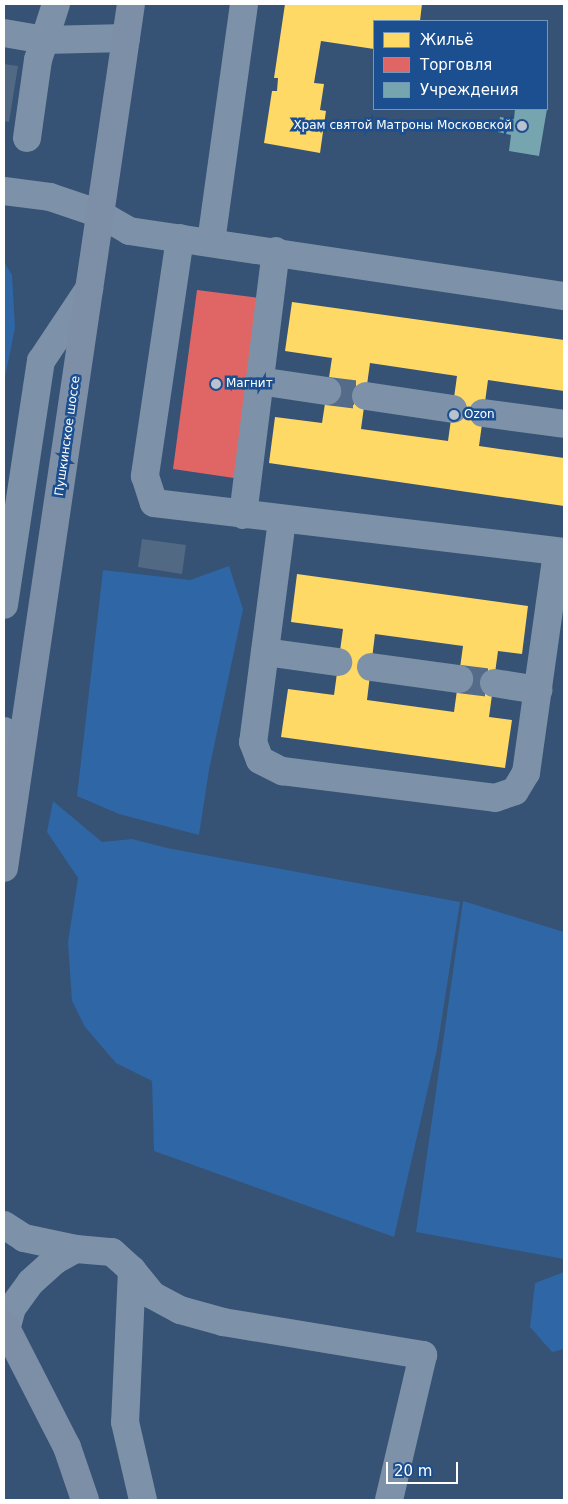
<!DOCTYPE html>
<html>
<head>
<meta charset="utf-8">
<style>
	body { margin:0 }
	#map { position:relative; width:568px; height:1504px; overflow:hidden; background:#365274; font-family:"DejaVu Sans",sans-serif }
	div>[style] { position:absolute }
	.green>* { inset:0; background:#2f66a5 }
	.homes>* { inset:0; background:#ffd966 }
	.shops>* { inset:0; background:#e06666 }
	.public>* { inset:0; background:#76a5af }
	.building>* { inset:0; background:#526984 }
	.minor-tunnel>* { height:28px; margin-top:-14px; transform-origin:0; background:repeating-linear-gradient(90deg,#546c89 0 28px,transparent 0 42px) }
	.minor>* { height:28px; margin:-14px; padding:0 14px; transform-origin:14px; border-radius:14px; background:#7d92a8 }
	.major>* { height:28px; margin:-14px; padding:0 14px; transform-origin:14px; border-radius:14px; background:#7d8ea7 }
	.dots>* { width:14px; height:14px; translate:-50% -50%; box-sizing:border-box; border:2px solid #1b4f8f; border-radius:50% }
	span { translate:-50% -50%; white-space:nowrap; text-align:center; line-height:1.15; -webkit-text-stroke:5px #1b4f8f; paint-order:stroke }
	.poi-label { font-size:12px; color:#fff }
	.right { translate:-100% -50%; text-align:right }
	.left { translate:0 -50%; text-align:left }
	.street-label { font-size:12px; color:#fff }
	.frame { position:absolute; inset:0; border:5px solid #fff; pointer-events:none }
	.legend { position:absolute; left:373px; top:20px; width:175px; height:90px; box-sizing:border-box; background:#1b4f8f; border:1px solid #7695bc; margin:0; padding:6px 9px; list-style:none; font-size:15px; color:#fff }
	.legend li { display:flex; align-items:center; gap:10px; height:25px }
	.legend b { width:25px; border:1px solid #7695bc }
	.scale { position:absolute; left:386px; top:1462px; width:72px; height:22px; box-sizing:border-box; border:2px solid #fff; border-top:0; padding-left:6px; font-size:15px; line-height:18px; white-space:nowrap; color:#fff; -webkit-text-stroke:4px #1b4f8f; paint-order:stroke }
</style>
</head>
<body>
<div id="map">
	<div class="green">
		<i style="clip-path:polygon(4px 262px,12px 275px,15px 328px,4px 382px)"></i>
		<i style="clip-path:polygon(229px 566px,243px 609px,209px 770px,199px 835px,119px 814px,77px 796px,103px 570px,190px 580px)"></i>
		<i style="clip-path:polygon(53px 801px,102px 842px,132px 839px,167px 848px,460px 902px,437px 1049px,394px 1237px,154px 1151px,152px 1081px,116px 1063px,85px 1027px,72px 1001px,68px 942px,78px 878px,47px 832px)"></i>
		<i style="clip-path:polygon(463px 901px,564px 932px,564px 1259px,416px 1232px)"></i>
		<i style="clip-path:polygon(564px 1272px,564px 1349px,552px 1352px,530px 1327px,535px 1283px)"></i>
	</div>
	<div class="homes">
		<i style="clip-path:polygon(285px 4px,422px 4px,420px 21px,374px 21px,374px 49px,321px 41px,314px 83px,324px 84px,320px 110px,326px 111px,320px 153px,264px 143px,272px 91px,277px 91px,278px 78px,274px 78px)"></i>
		<i style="clip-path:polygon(evenodd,292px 302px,564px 340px,564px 391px,488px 380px,479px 446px,564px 458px,564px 506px,269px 463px,275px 417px,322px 423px,332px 358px,285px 351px,292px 302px,370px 363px,457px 376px,448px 441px,361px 429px,370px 363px)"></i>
		<i style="clip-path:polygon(evenodd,297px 574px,528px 606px,522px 654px,498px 651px,489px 717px,512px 720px,505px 768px,281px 737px,288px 689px,334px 695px,343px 629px,291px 622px,297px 574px,375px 634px,463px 646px,454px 712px,367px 700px,375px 634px)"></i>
	</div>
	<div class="shops">
		<i style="clip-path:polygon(197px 290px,259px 298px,234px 478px,173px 469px)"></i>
	</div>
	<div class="public">
		<i style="clip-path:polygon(515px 109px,547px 109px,539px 156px,509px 151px,511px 135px,498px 132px,500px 117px,514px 119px)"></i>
	</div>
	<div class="building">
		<i style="clip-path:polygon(4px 64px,18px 66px,9px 122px,4px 121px)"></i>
		<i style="clip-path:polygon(142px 539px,186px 545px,182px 574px,138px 567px)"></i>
	</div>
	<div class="minor-tunnel">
		<i style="left:327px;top:391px;width:39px;rotate:7deg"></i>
		<i style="left:459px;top:679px;width:35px;rotate:7deg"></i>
	</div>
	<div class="minor">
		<i style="left:4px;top:33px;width:41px;rotate:9.9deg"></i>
		<i style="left:44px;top:40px;width:82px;rotate:-1.4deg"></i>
		<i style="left:27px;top:138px;width:79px;rotate:-82deg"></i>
		<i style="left:38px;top:60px;width:59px;rotate:-72.2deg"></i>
		<i style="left:4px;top:191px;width:46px;rotate:7.4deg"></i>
		<i style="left:50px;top:197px;width:53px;rotate:18.8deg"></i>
		<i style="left:100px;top:214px;width:34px;rotate:30deg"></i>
		<i style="left:129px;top:231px;width:440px;rotate:8.5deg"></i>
		<i style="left:180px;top:238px;width:241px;rotate:98.4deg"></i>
		<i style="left:145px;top:476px;width:28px;rotate:72deg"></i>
		<i style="left:154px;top:503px;width:413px;rotate:6.8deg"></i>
		<i style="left:211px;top:242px;width:240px;rotate:-82.1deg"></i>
		<i style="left:259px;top:381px;width:69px;rotate:8.4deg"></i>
		<i style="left:366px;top:396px;width:88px;rotate:8.5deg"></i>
		<i style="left:483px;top:413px;width:82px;rotate:7.7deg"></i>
		<i style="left:243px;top:515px;width:266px;rotate:-82.9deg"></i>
		<i style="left:282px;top:520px;width:224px;rotate:97.4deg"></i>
		<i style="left:253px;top:742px;width:19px;rotate:69deg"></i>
		<i style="left:260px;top:760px;width:25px;rotate:27deg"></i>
		<i style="left:282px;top:771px;width:215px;rotate:7.2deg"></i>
		<i style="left:495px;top:798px;width:21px;rotate:-19deg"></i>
		<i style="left:515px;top:791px;width:21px;rotate:-59deg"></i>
		<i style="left:526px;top:773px;width:223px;rotate:-82deg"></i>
		<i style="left:4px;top:605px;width:247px;rotate:-81.4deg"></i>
		<i style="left:41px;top:361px;width:87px;rotate:-56.3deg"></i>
		<i style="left:265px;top:652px;width:74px;rotate:7.8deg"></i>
		<i style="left:371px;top:667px;width:89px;rotate:7.8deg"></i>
		<i style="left:494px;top:683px;width:45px;rotate:9deg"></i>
		<i style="left:4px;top:731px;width:56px;rotate:78.7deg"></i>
		<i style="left:4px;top:1225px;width:24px;rotate:33deg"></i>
		<i style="left:24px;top:1238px;width:53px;rotate:11.9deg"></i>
		<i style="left:76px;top:1249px;width:36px;rotate:5deg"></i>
		<i style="left:112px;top:1252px;width:27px;rotate:42deg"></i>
		<i style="left:132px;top:1270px;width:152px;rotate:92.6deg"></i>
		<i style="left:125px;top:1422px;width:80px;rotate:77deg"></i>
		<i style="left:132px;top:1270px;width:32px;rotate:51deg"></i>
		<i style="left:152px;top:1295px;width:32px;rotate:28deg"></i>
		<i style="left:180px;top:1310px;width:45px;rotate:15.6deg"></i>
		<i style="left:223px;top:1322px;width:203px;rotate:9.4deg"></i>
		<i style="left:423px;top:1355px;width:149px;rotate:103.2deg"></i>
		<i style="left:6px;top:1330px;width:23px;rotate:-75deg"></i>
		<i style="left:12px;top:1308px;width:32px;rotate:-54deg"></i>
		<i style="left:31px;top:1282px;width:31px;rotate:-42deg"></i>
		<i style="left:54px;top:1261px;width:25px;rotate:-29deg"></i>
	</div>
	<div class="major">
		<i style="left:4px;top:868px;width:873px;rotate:-81.64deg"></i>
		<i style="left:4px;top:1324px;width:138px;rotate:62.9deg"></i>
		<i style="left:67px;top:1447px;width:56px;rotate:71.2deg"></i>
	</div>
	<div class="dots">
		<i style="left:522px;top:126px;background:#b9c2ce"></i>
		<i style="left:216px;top:384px;background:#b9c2ce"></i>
		<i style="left:454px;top:415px;background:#b9c2ce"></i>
	</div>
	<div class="poi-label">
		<span class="right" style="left:512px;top:126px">Храм святой Матроны Моcковской</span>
		<span class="left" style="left:226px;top:384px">Магнит</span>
		<span class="left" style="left:464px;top:415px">Ozon</span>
	</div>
	<div class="street-label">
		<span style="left:68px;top:436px;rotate:-82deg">Пушкинское шоссе</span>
	</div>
	<div class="frame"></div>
	<ul class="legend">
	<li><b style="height:14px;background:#ffd966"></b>Жильё</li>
	<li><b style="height:14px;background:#e06666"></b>Торговля</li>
	<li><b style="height:14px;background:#76a5af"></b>Учреждения</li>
	</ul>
	<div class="scale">20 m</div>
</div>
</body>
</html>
